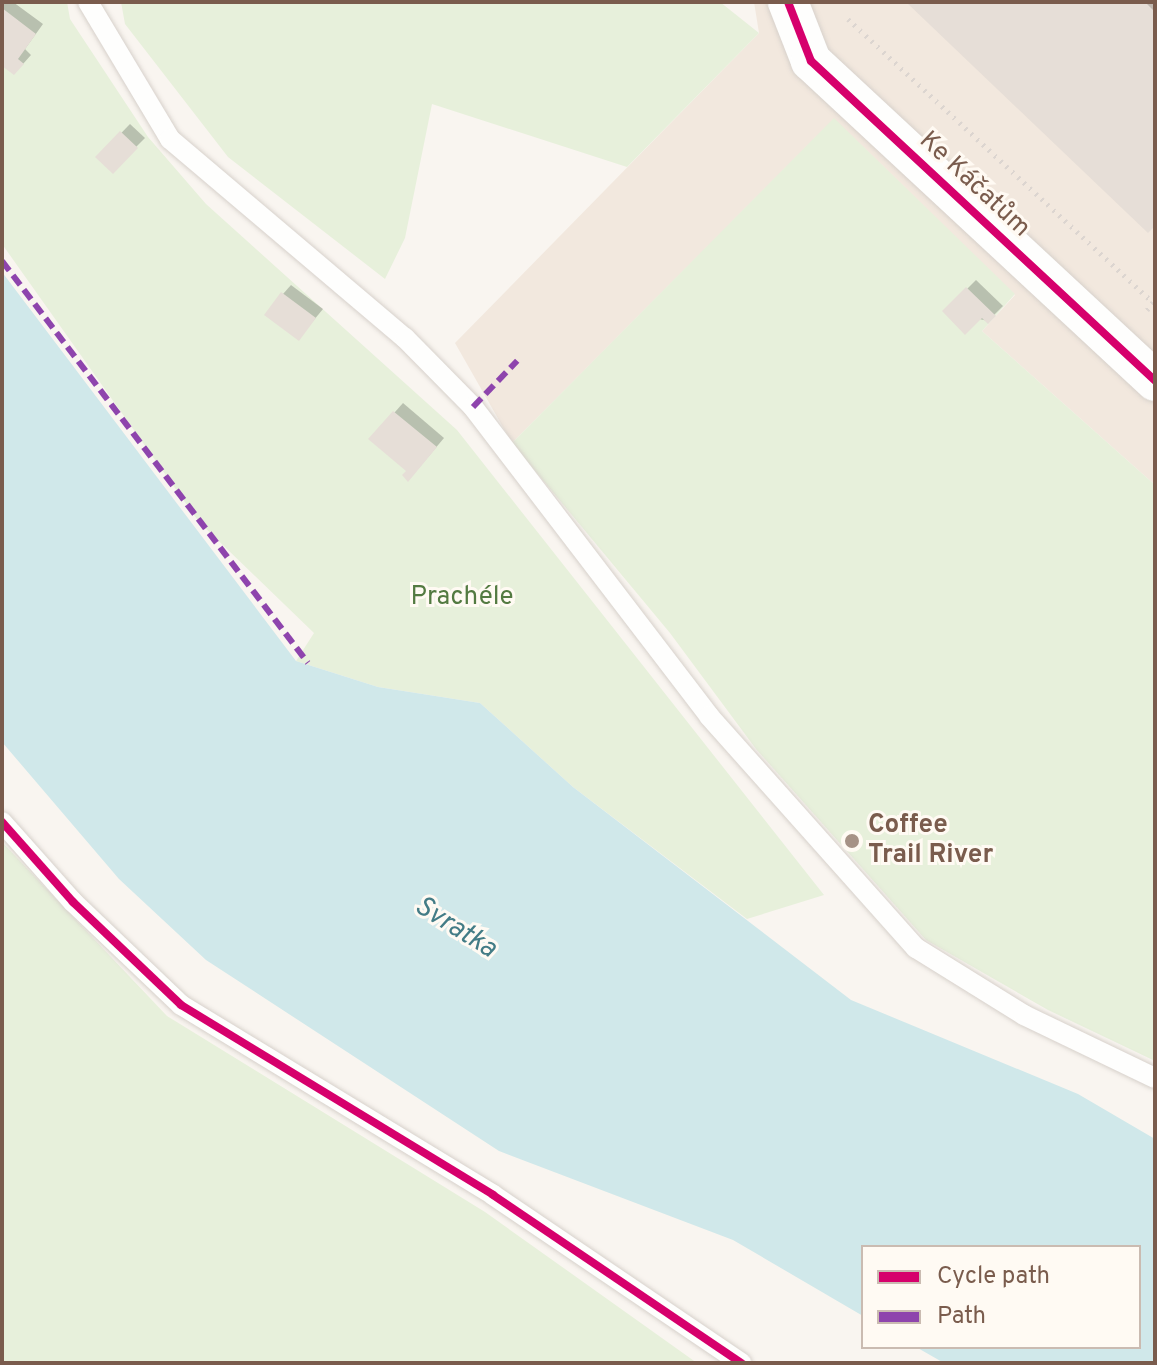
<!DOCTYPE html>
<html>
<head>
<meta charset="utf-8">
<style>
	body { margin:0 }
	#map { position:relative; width:1157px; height:1365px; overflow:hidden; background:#f9f5f0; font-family:Overpass,sans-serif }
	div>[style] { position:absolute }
	.residential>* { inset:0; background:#f2e8de }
	.green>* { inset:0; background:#e7f0db }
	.water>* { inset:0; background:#d0e8ea }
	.shadow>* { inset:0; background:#0003 }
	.building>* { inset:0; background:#e6ded7 }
	.path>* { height:5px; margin-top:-2.5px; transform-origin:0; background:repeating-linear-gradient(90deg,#dcd5d0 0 2px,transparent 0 8px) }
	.roads { filter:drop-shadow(0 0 2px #d7d1cb) drop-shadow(0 0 2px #d7d1cb) }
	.lane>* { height:20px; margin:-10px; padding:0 10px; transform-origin:10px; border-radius:10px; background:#fefefd }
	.street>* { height:40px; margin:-20px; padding:0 20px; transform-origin:20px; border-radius:20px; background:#fefefd }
	.quiet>* { height:6px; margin-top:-3px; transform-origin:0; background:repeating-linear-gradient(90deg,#8e44ad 0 12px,transparent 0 18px) }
	.cycleway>* { height:8px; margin:-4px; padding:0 4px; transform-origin:4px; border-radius:4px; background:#d6006c }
	.dots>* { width:22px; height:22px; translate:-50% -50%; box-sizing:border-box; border:4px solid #fffaf3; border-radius:50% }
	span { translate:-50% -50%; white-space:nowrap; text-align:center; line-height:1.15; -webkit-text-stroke:6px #fffaf3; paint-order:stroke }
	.street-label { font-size:26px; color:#7a5c4d }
	.park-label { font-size:26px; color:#537a41 }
	.poi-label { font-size:26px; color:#7a5c4d; font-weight:700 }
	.left { translate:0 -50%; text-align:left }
	.water-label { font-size:28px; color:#437c86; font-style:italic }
	.frame { position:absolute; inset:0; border:4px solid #7a5c4d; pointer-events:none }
	.legend { position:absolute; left:861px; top:1245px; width:280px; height:104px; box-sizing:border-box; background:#fffaf3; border:2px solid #cabbb1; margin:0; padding:10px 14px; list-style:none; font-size:24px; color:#7a5c4d }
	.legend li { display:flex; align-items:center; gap:16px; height:40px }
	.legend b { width:40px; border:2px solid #cabbb1 }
</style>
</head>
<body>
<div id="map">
	<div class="residential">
		<i style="clip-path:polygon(754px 2px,1155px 2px,1155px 485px,982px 331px,1015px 295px,834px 119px,512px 443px,455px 343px,759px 33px)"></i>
	</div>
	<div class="green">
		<i style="clip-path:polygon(2px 2px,67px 2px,70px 19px,148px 137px,206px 204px,457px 430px,824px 895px,747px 919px,573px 787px,480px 703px,378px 687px,296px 661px,314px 633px,199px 522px,2px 244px)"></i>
		<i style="clip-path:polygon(121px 2px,720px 2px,759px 33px,627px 167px,432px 104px,405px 238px,385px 279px,228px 157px,125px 24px)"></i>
		<i style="clip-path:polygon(834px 118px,1015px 294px,982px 331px,1155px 485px,1155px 1061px,1048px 1010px,926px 940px,756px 749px,670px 633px,512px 443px)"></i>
		<i style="clip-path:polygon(2px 842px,167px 1016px,485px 1212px,697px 1363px,2px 1363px)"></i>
	</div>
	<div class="water">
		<i style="clip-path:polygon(2px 272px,296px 661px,378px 687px,480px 703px,573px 787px,851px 1000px,1078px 1094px,1155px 1139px,1155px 1363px,944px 1363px,916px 1347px,1139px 1347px,1139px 1247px,863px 1247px,863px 1316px,733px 1240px,499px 1151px,206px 960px,119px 879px,2px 742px)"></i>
	</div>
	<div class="shadow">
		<i style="clip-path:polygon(2px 2px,13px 2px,43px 24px,25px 49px,31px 55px,23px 64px,2px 64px)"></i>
		<i style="clip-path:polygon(909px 2px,1155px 2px,1155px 223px)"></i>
		<i style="clip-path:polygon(130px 124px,145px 138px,112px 171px,98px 157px)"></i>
		<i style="clip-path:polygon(976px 280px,1003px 306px,988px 321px,945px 311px)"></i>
		<i style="clip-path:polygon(291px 285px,323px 309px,299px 338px,283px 294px)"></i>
		<i style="clip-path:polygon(403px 403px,444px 438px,417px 470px,408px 471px,371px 439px)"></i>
	</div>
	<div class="building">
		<i style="clip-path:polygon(906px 2px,1145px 2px,1155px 12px,1155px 226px,1148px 233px)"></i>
		<i style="clip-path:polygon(2px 8px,36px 34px,18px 59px,24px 64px,14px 75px,2px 66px)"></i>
		<i style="clip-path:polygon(120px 131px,138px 148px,113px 174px,95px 157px)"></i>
		<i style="clip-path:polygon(966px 287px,996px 316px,988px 324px,982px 318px,965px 335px,942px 311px)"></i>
		<i style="clip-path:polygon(281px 292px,316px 318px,299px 341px,264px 315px)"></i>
		<i style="clip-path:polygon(393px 411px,437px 447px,408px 482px,402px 475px,406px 471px,368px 439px)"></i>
	</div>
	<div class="path">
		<i style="left:848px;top:19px;width:416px;rotate:42.9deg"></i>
		<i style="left:1153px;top:302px;width:10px;rotate:127deg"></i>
	</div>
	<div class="roads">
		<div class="lane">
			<i style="left:88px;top:2px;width:160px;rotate:59.1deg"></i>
			<i style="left:170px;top:139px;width:308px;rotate:40.3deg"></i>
			<i style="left:405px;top:338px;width:97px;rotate:45.4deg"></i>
			<i style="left:473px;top:407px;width:389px;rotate:52.6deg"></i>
			<i style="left:709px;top:716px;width:311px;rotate:48.3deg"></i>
			<i style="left:916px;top:948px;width:127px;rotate:31.8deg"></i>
			<i style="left:1024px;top:1015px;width:145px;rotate:25.7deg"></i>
			<i style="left:2px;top:822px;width:107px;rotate:48.4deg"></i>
			<i style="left:73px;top:902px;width:149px;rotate:43.6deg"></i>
			<i style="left:181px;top:1005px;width:365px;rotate:31.3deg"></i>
			<i style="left:493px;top:1195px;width:300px;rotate:34.1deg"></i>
		</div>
		<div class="street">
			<i style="left:788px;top:2px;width:63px;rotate:68.7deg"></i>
			<i style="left:811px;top:61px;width:470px;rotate:42.9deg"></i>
		</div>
	</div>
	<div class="quiet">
		<i style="left:2px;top:261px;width:505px;rotate:52.72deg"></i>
		<i style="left:473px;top:407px;width:64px;rotate:-46.3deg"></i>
	</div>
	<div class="cycleway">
		<i style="left:788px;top:2px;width:63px;rotate:68.7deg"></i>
		<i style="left:811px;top:61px;width:470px;rotate:42.9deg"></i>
		<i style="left:2px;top:822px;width:107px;rotate:48.4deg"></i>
		<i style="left:73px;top:902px;width:149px;rotate:43.6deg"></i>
		<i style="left:181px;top:1005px;width:365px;rotate:31.3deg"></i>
		<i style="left:493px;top:1195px;width:300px;rotate:34.1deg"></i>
	</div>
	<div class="dots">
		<i style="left:852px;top:841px;background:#a69286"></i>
	</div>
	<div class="street-label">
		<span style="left:974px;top:185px;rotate:43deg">Ke Káčatům</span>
	</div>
	<div class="park-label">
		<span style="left:462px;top:598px">Prachéle</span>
	</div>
	<div class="poi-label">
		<span class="left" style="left:868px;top:841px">Coffee<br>Trail River</span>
	</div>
	<div class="water-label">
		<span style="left:455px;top:928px;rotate:32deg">Svratka</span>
	</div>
	<div class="frame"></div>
	<ul class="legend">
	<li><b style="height:10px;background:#d6006c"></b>Cycle path</li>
	<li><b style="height:10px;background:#8e44ad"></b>Path</li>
	</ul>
</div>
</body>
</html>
